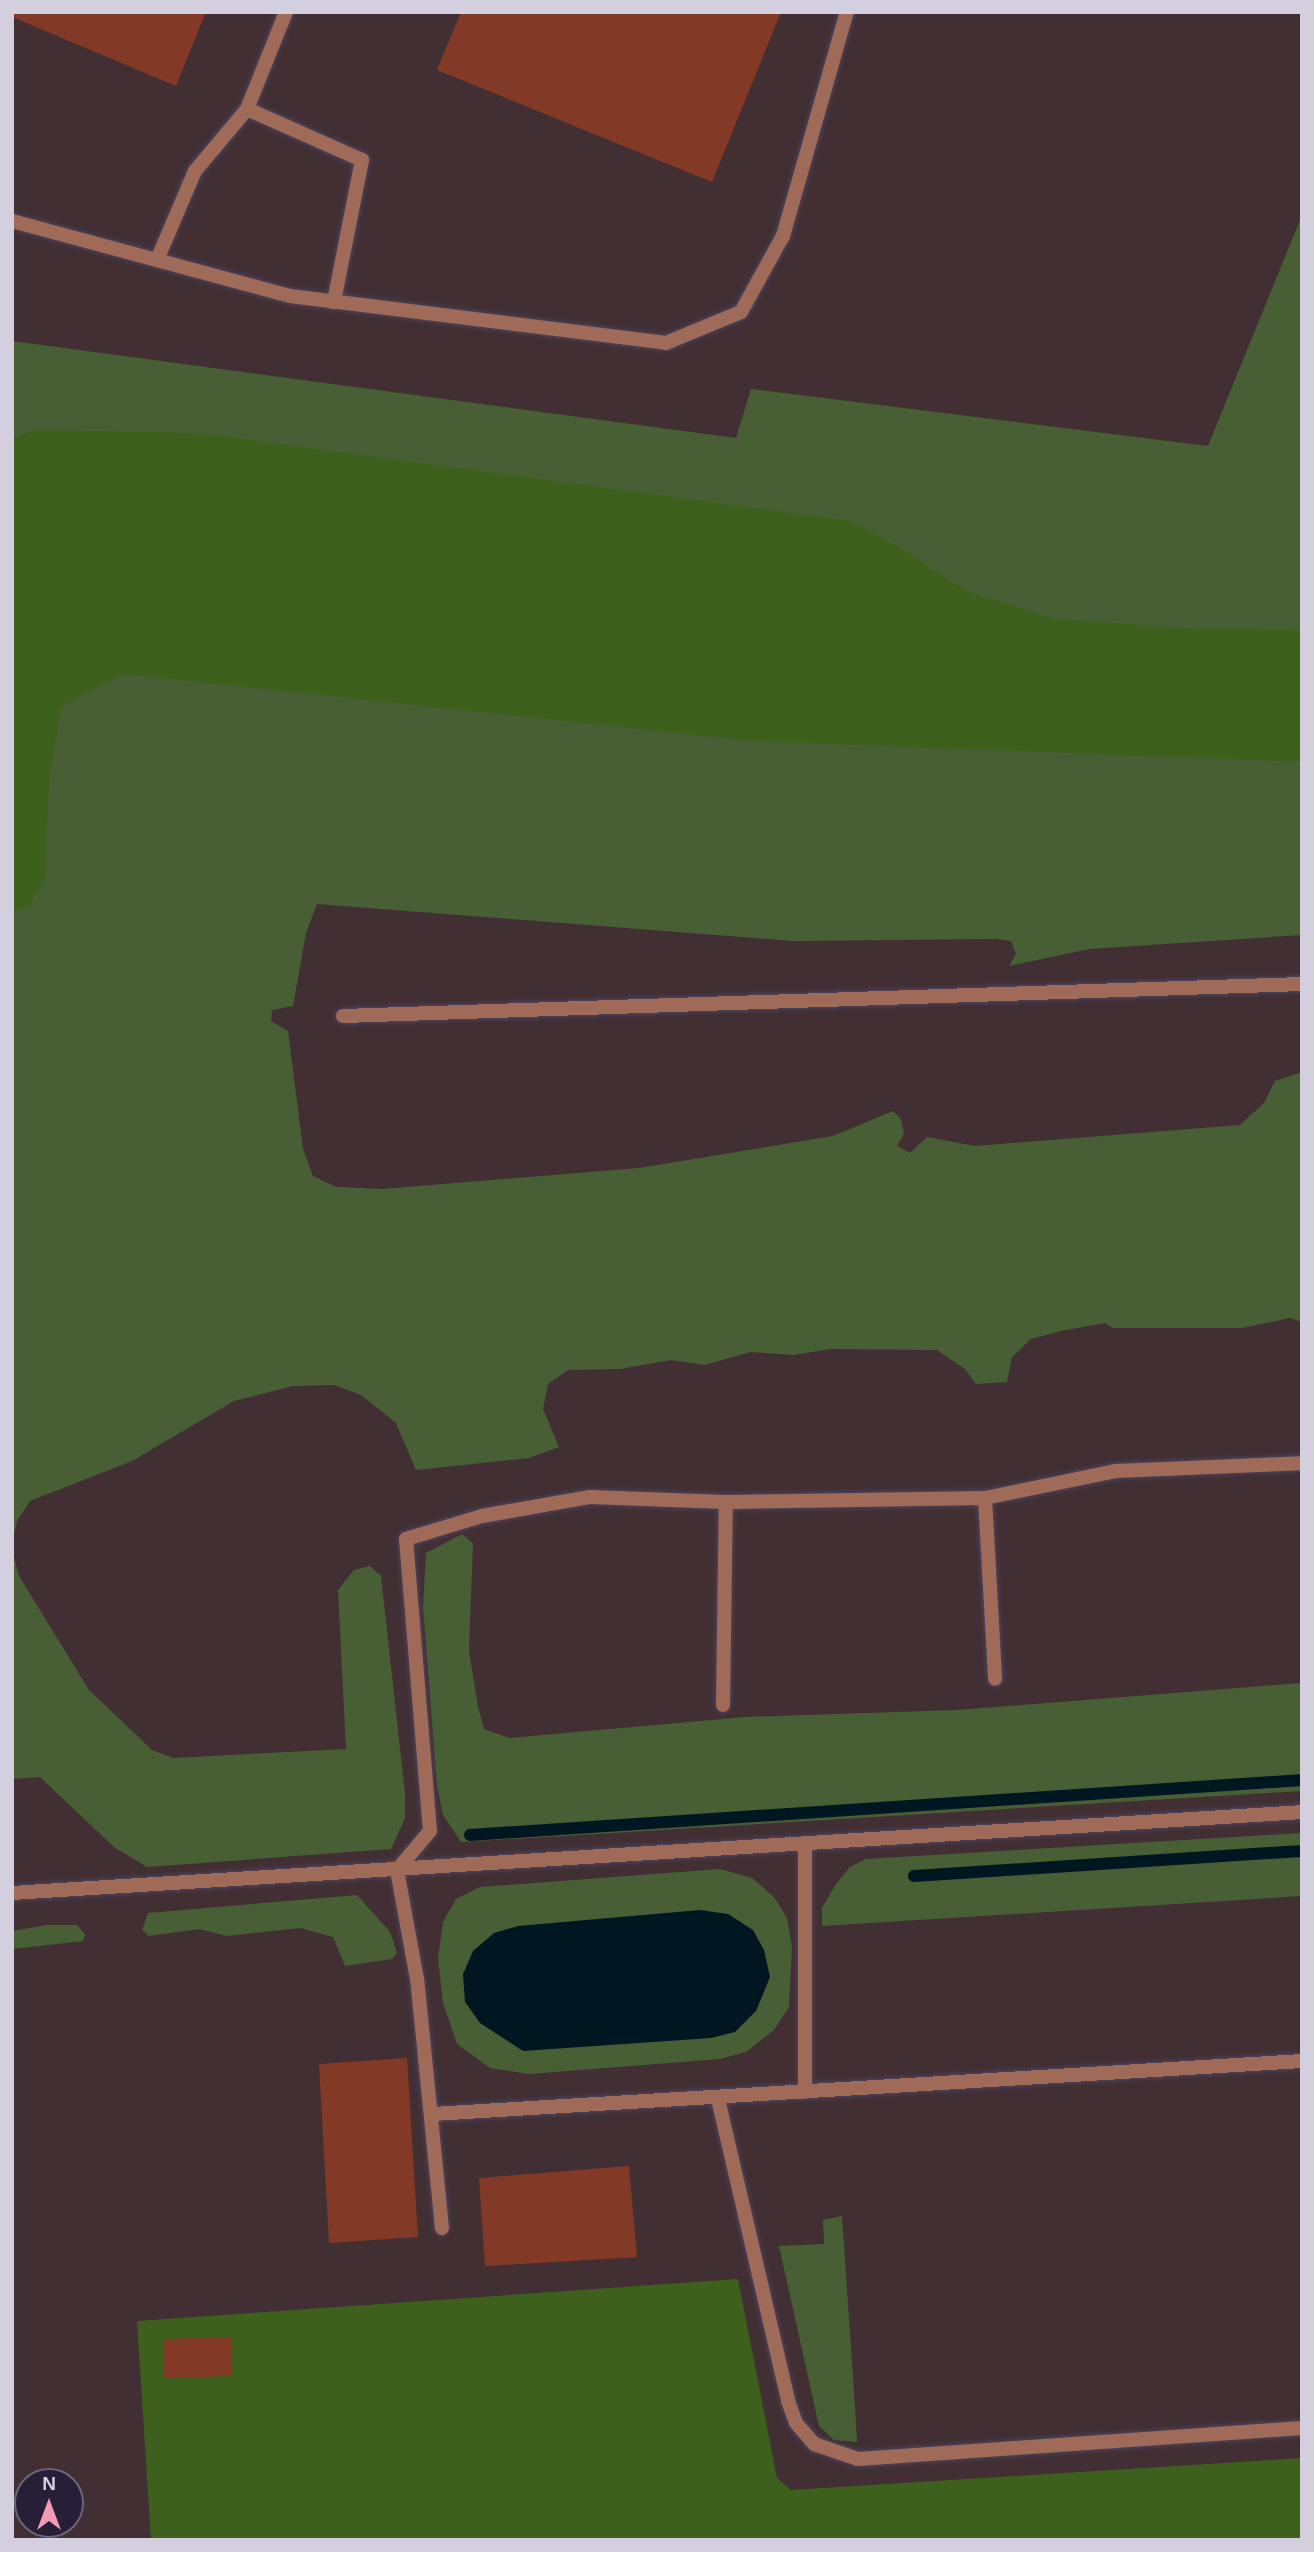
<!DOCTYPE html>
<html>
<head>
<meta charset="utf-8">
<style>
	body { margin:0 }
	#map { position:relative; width:1314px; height:2552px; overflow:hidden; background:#312841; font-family:Helvetica,sans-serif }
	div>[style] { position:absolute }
	.industrial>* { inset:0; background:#422f34 }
	.green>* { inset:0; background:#485f36 }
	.forest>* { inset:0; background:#3d601c }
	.water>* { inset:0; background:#001722 }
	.stream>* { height:12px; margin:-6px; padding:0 6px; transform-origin:6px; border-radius:6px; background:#001722 }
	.building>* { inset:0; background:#823a26 }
	.roads { filter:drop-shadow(0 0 2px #4b435a) drop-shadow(0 0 2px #4b435a) }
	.service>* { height:14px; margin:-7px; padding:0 7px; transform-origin:7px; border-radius:7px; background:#a06a59 }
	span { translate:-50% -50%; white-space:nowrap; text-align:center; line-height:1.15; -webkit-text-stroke:7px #271e37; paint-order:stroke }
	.frame { position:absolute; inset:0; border:14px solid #d3cfdf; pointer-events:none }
	.north { position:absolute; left:14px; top:2468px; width:70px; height:70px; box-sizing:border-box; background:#271e37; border:2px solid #6c657a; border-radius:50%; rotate:0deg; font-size:19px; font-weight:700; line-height:28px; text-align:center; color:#d3cfdf }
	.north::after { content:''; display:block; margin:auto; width:24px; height:32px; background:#f19ab2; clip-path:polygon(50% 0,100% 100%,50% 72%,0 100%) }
</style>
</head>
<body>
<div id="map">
	<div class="industrial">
		<i style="clip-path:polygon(evenodd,12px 12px,1302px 12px,1302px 2540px,12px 2540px,12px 12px,28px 2482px,70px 2482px,70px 2524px,28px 2524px,28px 2482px)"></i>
	</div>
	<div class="green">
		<i style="clip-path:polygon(1302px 215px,1302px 935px,1089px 949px,1009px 966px,1016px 954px,1011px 941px,996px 939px,793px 941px,317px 904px,306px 933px,293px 1006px,272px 1010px,271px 1021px,288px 1031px,303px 1149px,313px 1176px,336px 1187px,383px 1189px,639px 1168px,833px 1136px,893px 1111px,901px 1119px,904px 1134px,897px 1146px,910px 1153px,927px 1137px,975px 1146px,1240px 1125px,1264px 1103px,1275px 1081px,1302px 1072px,1302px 1322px,1290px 1318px,1242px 1328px,1113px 1328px,1105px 1323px,1061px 1331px,1031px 1339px,1012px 1357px,1007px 1382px,976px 1384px,965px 1369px,937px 1350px,830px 1349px,794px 1355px,750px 1352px,705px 1365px,671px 1360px,620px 1369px,568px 1370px,548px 1384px,543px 1409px,559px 1447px,529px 1458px,416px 1470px,396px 1423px,361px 1395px,334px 1385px,293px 1386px,234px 1401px,132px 1461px,30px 1501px,17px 1521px,12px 1545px,12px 341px,736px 438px,751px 389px,1208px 446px)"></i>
		<i style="clip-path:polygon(462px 1534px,473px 1543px,469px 1651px,478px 1707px,484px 1729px,509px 1738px,745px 1717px,957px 1710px,1302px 1683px,1302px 1791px,461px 1842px,443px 1815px,437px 1786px,423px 1607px,426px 1553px)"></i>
		<i style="clip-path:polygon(12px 1549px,19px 1576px,89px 1690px,152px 1750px,173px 1758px,346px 1749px,338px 1590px,354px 1570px,370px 1566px,381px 1576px,405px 1794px,405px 1818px,391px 1849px,147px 1867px,114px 1847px,40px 1777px,12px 1779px)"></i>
		<i style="clip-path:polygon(1302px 1833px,1302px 1896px,822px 1926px,822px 1908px,836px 1884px,850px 1867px,866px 1859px)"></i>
		<i style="clip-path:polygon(720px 1869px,752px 1878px,774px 1897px,787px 1918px,792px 1947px,789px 2007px,774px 2030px,746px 2052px,720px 2059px,529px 2074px,490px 2068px,457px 2044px,443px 2003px,438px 1958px,443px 1922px,456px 1899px,480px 1887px)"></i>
		<i style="clip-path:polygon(357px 1895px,390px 1932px,397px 1953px,392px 1959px,345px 1966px,333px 1937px,300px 1928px,227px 1936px,199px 1929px,149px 1936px,142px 1930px,148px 1913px)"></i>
		<i style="clip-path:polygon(47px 1925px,77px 1925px,85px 1934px,83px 1941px,12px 1949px,12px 1931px)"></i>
		<i style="clip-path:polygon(842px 2216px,855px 2407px,857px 2442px,834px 2440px,819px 2426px,779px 2246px,824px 2244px,823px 2220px)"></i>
	</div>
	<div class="forest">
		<i style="clip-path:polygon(37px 430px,199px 433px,850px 521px,904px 550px,966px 591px,1055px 619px,1199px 629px,1302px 630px,1302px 762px,750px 741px,124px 674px,61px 706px,49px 780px,45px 879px,29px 906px,12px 912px,12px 438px)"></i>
		<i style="clip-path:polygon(738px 2279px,777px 2478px,791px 2490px,1302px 2458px,1302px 2540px,151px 2540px,137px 2321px)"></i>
	</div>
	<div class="water">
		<i style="clip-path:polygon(700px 1910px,728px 1914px,753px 1930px,764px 1950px,770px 1977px,756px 2011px,735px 2032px,711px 2038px,523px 2051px,480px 2023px,465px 2002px,463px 1974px,473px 1951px,494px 1933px,518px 1926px)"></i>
	</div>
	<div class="stream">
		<i style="left:470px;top:1835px;width:834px;rotate:-3.78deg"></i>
		<i style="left:914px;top:1876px;width:389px;rotate:-3.7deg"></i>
	</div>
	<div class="building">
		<i style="clip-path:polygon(12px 12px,206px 12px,176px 86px,12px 17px)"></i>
		<i style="clip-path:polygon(461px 12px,781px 12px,712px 182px,437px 70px)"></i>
		<i style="clip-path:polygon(407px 2058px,418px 2237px,329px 2243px,319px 2064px)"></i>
		<i style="clip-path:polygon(629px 2166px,637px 2257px,485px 2266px,479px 2178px)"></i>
		<i style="clip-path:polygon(231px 2337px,232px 2376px,164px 2378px,163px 2339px)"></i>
	</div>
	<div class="roads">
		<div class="service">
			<i style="left:247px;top:109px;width:105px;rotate:-68.1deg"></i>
			<i style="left:12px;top:221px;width:288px;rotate:15.1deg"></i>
			<i style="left:290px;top:296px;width:379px;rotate:7.1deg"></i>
			<i style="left:666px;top:343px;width:81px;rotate:-22.5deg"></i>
			<i style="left:741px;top:312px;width:87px;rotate:-61.1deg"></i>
			<i style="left:783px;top:236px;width:233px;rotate:-74.1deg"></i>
			<i style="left:157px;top:260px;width:97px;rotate:-66.9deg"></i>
			<i style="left:195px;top:171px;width:81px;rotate:-50deg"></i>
			<i style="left:247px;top:109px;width:126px;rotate:23.9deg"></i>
			<i style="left:362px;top:160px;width:145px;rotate:101.2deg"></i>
			<i style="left:343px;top:1016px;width:960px;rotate:-1.91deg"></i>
			<i style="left:985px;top:1498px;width:181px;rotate:86.8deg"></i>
			<i style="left:723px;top:1705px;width:203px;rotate:-89.2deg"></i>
			<i style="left:805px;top:1844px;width:248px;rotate:90deg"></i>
			<i style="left:12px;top:1893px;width:1293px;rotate:-3.59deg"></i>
			<i style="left:718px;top:2099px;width:310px;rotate:76.9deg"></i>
			<i style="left:788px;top:2401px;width:23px;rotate:70deg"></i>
			<i style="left:796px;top:2423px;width:28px;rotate:49deg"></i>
			<i style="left:814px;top:2444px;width:46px;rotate:18.8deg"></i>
			<i style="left:858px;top:2459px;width:445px;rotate:-4deg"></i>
			<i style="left:433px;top:2114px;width:871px;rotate:-3.49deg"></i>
			<i style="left:442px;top:2228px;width:250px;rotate:-95.7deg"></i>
			<i style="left:417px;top:1979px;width:111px;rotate:-100.4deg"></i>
			<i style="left:397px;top:1870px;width:51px;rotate:-49.8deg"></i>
			<i style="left:430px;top:1831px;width:293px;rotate:-94.7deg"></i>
			<i style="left:406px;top:1539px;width:79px;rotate:-16.8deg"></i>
			<i style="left:482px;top:1516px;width:110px;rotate:-10deg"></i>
			<i style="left:590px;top:1497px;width:136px;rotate:2.1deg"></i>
			<i style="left:726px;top:1502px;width:259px;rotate:-0.9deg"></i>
			<i style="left:985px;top:1498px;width:133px;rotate:-11.7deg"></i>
			<i style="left:1115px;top:1471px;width:187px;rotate:-2.4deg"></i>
		</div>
	</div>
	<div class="frame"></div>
	<div class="north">N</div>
</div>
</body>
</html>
